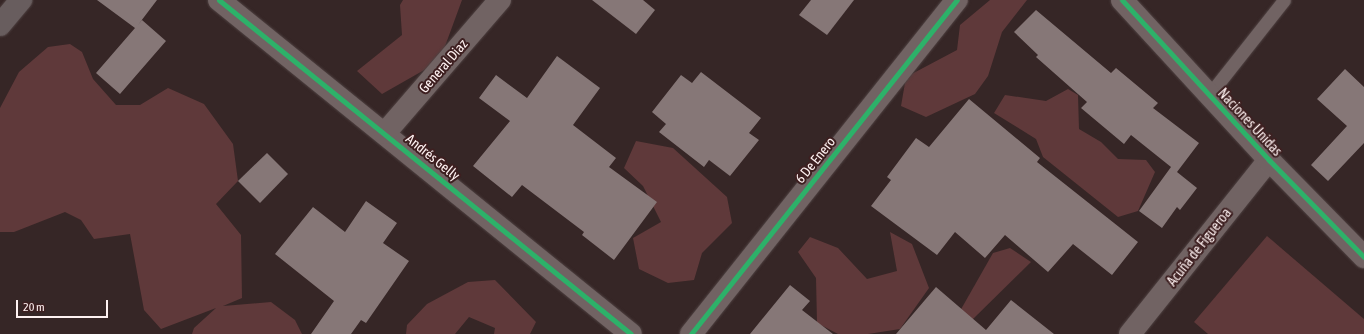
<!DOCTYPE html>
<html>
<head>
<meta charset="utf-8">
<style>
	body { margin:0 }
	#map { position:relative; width:1364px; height:334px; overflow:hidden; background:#362626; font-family:"Asap Condensed",sans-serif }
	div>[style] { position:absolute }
	.green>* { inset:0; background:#5f393a }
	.building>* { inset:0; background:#867777 }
	.roads { filter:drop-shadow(0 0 1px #4e4141) drop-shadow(0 0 1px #4e4141) }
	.service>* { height:13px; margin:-6.5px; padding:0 6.5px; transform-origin:6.5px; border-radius:6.5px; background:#716363 }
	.minor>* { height:22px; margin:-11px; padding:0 11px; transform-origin:11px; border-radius:11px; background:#716363 }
	.tertiary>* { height:22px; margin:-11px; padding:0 11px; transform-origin:11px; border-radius:11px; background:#716363 }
	.secondary>* { height:22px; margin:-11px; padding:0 11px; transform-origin:11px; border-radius:11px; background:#685d5e }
	.cycleway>* { height:5px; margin:-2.5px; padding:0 2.5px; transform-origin:2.5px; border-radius:2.5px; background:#2db169 }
	span { translate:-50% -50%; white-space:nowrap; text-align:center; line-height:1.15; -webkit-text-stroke:4px #3d1f20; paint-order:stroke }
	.street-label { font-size:14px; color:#fef1f1 }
	.scale { position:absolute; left:16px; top:300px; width:92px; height:18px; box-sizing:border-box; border:2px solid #fef1f1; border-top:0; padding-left:5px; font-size:12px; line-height:14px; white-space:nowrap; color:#fef1f1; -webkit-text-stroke:3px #3d1f20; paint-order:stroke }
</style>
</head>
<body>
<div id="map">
	<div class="green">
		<i style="clip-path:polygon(403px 0,462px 0,444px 49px,426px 69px,382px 94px,357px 71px,402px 35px,400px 5px)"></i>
		<i style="clip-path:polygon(990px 0,1027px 0,1002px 32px,988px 76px,975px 94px,926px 117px,901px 106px,906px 77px,957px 50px,960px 25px)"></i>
		<i style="clip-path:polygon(70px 44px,82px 52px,93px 79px,116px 105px,140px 105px,168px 88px,204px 104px,233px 144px,238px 181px,216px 204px,241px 235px,242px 298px,223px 306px,271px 302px,295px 320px,302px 334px,192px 334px,194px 328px,216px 308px,161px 329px,144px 310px,130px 234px,94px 239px,81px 220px,65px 212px,14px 232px,0 232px,0 108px,19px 72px,48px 47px)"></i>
		<i style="clip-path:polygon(1068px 89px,1078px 95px,1079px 129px,1101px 142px,1118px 159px,1146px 160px,1155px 172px,1138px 211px,1118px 217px,1043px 157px,1036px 139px,994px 113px,1005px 95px,1046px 101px)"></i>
		<i style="clip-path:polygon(636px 141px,673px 148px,727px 197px,732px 223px,702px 253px,694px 280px,668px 283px,639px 269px,633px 238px,661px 222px,643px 186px,624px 168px)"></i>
		<i style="clip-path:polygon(890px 232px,912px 244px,929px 288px,900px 329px,868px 334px,838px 334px,817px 323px,816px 278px,798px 252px,810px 237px,838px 248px,867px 279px,897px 271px)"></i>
		<i style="clip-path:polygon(1267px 236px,1364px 319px,1364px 334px,1208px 334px,1194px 322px)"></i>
		<i style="clip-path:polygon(1010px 248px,1031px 262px,972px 320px,960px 311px,993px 253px)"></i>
		<i style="clip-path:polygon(495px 280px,536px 322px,530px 334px,494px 334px,495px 328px,469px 317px,455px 334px,406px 334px,407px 325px,427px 304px,468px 282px)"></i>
	</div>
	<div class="building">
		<i style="clip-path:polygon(97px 0,157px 0,138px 25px,142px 20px,166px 41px,120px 94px,96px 73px,135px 28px)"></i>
		<i style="clip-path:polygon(592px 0,643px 0,655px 10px,636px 34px)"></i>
		<i style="clip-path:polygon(811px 0,854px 0,827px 35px,799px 15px)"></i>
		<i style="clip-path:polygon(1036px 10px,1111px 73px,1116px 68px,1158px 103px,1153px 108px,1199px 143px,1177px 172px,1197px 188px,1180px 210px,1177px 207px,1162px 228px,1139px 211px,1171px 167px,1131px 135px,1124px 144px,1081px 108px,1087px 102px,1036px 57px,1038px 55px,1014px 32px)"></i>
		<i style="clip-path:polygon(557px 56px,600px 88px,573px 125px,616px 158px,609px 167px,657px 202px,614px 260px,582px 235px,584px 232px,522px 185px,512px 197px,473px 166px,510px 121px,479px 98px,496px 75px,527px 98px)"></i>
		<i style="clip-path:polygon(1345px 69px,1364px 87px,1364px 143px,1328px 181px,1311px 165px,1347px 126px,1317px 99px)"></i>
		<i style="clip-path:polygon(701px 72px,761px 118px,749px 133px,759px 140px,730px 176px,709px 160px,704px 167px,659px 132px,666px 124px,652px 112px,681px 75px,692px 83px)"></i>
		<i style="clip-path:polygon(969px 99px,1040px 158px,1037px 162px,1138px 242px,1112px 275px,1073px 244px,1048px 272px,1005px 235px,985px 258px,955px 232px,937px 255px,871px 206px,891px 180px,887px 177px,916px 138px,929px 147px)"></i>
		<i style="clip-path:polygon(267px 153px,288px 174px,260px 203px,238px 181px)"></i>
		<i style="clip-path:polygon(366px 201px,397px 223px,383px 243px,409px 261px,366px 323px,361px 320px,351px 334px,311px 334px,334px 301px,275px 254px,313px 207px,345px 232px)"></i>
		<i style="clip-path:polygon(790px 285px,810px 301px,802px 310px,833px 334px,750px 334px)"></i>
		<i style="clip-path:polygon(936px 287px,986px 330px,1011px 300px,1054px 334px,896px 334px)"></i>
	</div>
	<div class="roads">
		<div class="service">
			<i style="left:1209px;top:95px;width:121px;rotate:-51.7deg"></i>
		</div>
		<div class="minor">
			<i style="left:219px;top:0;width:530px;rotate:39.03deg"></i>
			<i style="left:385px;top:133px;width:176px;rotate:-49.2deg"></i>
			<i style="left:691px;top:334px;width:427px;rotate:-51.5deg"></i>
			<i style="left:1130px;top:334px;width:223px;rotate:-51.4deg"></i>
		</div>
		<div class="tertiary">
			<i style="left:1122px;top:0;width:217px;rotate:47.4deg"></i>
			<i style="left:1269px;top:160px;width:136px;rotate:45.6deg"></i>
		</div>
		<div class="secondary">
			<i style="left:0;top:25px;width:33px;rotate:-50deg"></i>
		</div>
	</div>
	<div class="cycleway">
		<i style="left:219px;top:0;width:530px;rotate:39.03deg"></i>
		<i style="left:1122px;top:0;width:217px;rotate:47.4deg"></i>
		<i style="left:1269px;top:160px;width:136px;rotate:45.6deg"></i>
		<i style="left:691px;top:334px;width:427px;rotate:-51.5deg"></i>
	</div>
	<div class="street-label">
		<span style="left:443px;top:66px;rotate:-49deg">General Diaz</span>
		<span style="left:1250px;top:122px;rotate:47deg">Naciones Unidas</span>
		<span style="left:433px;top:157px;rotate:39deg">Andrés Gelly</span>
		<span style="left:815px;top:160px;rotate:-51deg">6 De Enero</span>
		<span style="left:1199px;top:247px;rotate:-52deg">Acuña de Figueroa</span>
	</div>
	<div class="scale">20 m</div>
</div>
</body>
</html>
